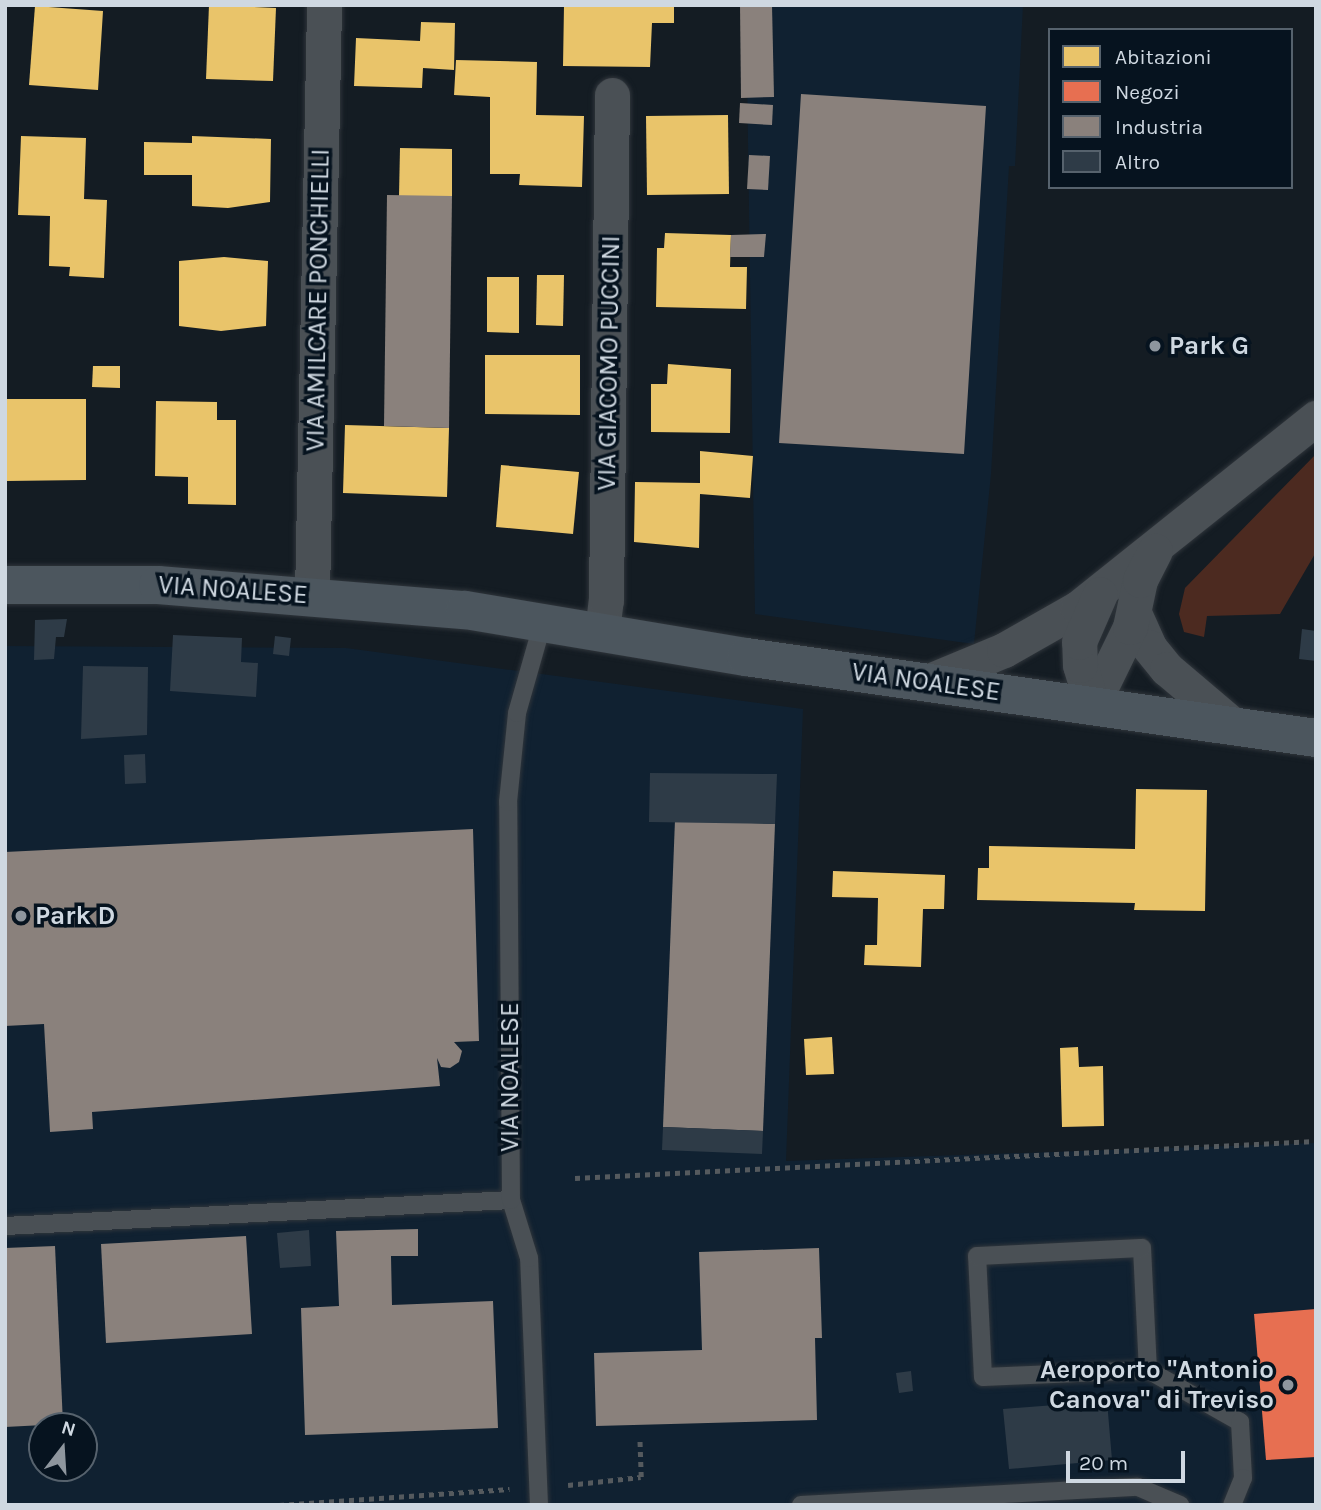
<!DOCTYPE html>
<html>
<head>
<meta charset="utf-8">
<style>
	body { margin:0 }
	#map { position:relative; width:1321px; height:1510px; overflow:hidden; background:#141c23; font-family:Karla,sans-serif }
	div>[style] { position:absolute }
	.built>* { inset:0; background:#102131 }
	.green>* { inset:0; background:#4c2a20 }
	.homes>* { inset:0; background:#e9c46a }
	.shops>* { inset:0; background:#e76f51 }
	.industry>* { inset:0; background:#8a817c }
	.building>* { inset:0; background:#2e3b47 }
	.path>* { height:4.5px; margin-top:-2.25px; transform-origin:0; background:repeating-linear-gradient(90deg,#555a5e 0 5px,transparent 0 10px) }
	.roads { filter:drop-shadow(0 0 2px #2f353b) drop-shadow(0 0 2px #2f353b) }
	.service>* { height:18px; margin:-9px; padding:0 9px; transform-origin:9px; border-radius:9px; background:#4a5055 }
	.minor>* { height:35px; margin:-17.5px; padding:0 17.5px; transform-origin:17.5px; border-radius:17.5px; background:#4a5055 }
	.primary>* { height:38px; margin:-19px; padding:0 19px; transform-origin:19px; border-radius:19px; background:#4c565e }
	.dots>* { width:19px; height:19px; translate:-50% -50%; box-sizing:border-box; border:4px solid #06131f; border-radius:50% }
	span { translate:-50% -50%; white-space:nowrap; text-align:center; line-height:1.15; -webkit-text-stroke:7px #06131f; paint-order:stroke }
	.street-label { font-size:26px; color:#cfd8e1 }
	.poi-label { font-size:26px; color:#cfd8e1; font-weight:700 }
	.left { translate:0 -50%; text-align:left }
	.right { translate:-100% -50%; text-align:right }
	.frame { position:absolute; inset:0; border:7px solid #cfd8e1; pointer-events:none }
	.legend { position:absolute; left:1048px; top:28px; width:245px; height:161px; box-sizing:border-box; background:#06131f; border:2px solid #56626d; margin:0; padding:9px 12px; list-style:none; font-size:21px; color:#cfd8e1 }
	.legend li { display:flex; align-items:center; gap:14px; height:35px }
	.legend b { width:35px; border:2px solid #56626d }
	.north { position:absolute; left:28px; top:1412px; width:70px; height:70px; box-sizing:border-box; background:#06131f; border:2px solid #56626d; border-radius:50%; rotate:17deg; font-size:19px; font-weight:700; line-height:28px; text-align:center; color:#cfd8e1 }
	.north::after { content:''; display:block; margin:auto; width:24px; height:32px; background:#8e969e; clip-path:polygon(50% 0,100% 100%,50% 72%,0 100%) }
	.scale { position:absolute; left:1066px; top:1451px; width:119px; height:32px; box-sizing:border-box; border:4px solid #cfd8e1; border-top:0; padding-left:9px; font-size:21px; line-height:24px; white-space:nowrap; color:#cfd8e1; -webkit-text-stroke:5px #06131f; paint-order:stroke }
</style>
</head>
<body>
<div id="map">
	<div class="built">
		<i style="clip-path:polygon(746px 5px,1023px 5px,1015px 166px,1009px 166px,991px 474px,974px 644px,755px 614px)"></i>
		<i style="clip-path:polygon(evenodd,5px 646px,346px 648px,803px 709px,786px 1161px,1316px 1143px,1316px 1505px,5px 1505px,5px 646px,42px 1426px,84px 1426px,84px 1468px,42px 1468px,42px 1426px)"></i>
	</div>
	<div class="green">
		<i style="clip-path:polygon(1316px 454px,1316px 552px,1280px 614px,1207px 616px,1204px 637px,1184px 632px,1179px 614px,1185px 588px)"></i>
	</div>
	<div class="homes">
		<i style="clip-path:polygon(209px 5px,276px 8px,273px 81px,206px 79px)"></i>
		<i style="clip-path:polygon(564px 5px,674px 5px,674px 23px,652px 23px,650px 67px,563px 66px)"></i>
		<i style="clip-path:polygon(35px 6px,103px 11px,98px 90px,29px 85px)"></i>
		<i style="clip-path:polygon(421px 22px,455px 23px,454px 70px,423px 68px,422px 88px,354px 86px,356px 38px,420px 41px)"></i>
		<i style="clip-path:polygon(456px 60px,537px 62px,536px 115px,584px 116px,582px 187px,519px 185px,520px 174px,490px 174px,490px 97px,454px 95px)"></i>
		<i style="clip-path:polygon(728px 115px,729px 194px,647px 195px,646px 116px)"></i>
		<i style="clip-path:polygon(21px 136px,86px 138px,84px 199px,107px 200px,104px 278px,69px 276px,70px 267px,49px 266px,50px 216px,18px 215px)"></i>
		<i style="clip-path:polygon(192px 136px,271px 139px,270px 202px,228px 208px,192px 206px,192px 175px,144px 175px,144px 142px,192px 143px)"></i>
		<i style="clip-path:polygon(400px 148px,452px 149px,452px 196px,399px 196px)"></i>
		<i style="clip-path:polygon(665px 233px,731px 235px,730px 267px,747px 267px,746px 309px,656px 307px,657px 248px,664px 248px)"></i>
		<i style="clip-path:polygon(224px 257px,268px 261px,266px 326px,221px 331px,179px 326px,179px 261px)"></i>
		<i style="clip-path:polygon(537px 275px,564px 275px,563px 326px,536px 325px)"></i>
		<i style="clip-path:polygon(487px 277px,519px 277px,519px 333px,487px 332px)"></i>
		<i style="clip-path:polygon(485px 355px,580px 355px,580px 415px,485px 414px)"></i>
		<i style="clip-path:polygon(668px 364px,731px 369px,730px 433px,651px 432px,651px 384px,667px 384px)"></i>
		<i style="clip-path:polygon(93px 366px,120px 366px,120px 388px,92px 387px)"></i>
		<i style="clip-path:polygon(5px 399px,86px 399px,86px 480px,6px 481px)"></i>
		<i style="clip-path:polygon(156px 401px,217px 402px,217px 420px,236px 420px,236px 505px,188px 504px,188px 477px,155px 476px)"></i>
		<i style="clip-path:polygon(345px 425px,449px 428px,447px 497px,343px 493px)"></i>
		<i style="clip-path:polygon(700px 451px,753px 456px,750px 498px,700px 494px,699px 548px,634px 542px,635px 482px,700px 483px)"></i>
		<i style="clip-path:polygon(501px 465px,579px 472px,573px 534px,496px 527px)"></i>
		<i style="clip-path:polygon(1136px 789px,1207px 790px,1205px 911px,1134px 910px,1135px 903px,977px 900px,978px 868px,989px 868px,989px 846px,1135px 849px)"></i>
		<i style="clip-path:polygon(833px 871px,945px 875px,944px 909px,923px 909px,921px 967px,864px 965px,865px 945px,877px 945px,878px 898px,832px 897px)"></i>
		<i style="clip-path:polygon(832px 1037px,834px 1074px,806px 1075px,804px 1039px)"></i>
		<i style="clip-path:polygon(1078px 1047px,1079px 1067px,1103px 1066px,1104px 1126px,1062px 1127px,1060px 1048px)"></i>
	</div>
	<div class="shops">
		<i style="clip-path:polygon(1316px 1309px,1316px 1457px,1266px 1460px,1254px 1314px)"></i>
	</div>
	<div class="industry">
		<i style="clip-path:polygon(740px 5px,772px 5px,774px 97px,741px 98px)"></i>
		<i style="clip-path:polygon(801px 94px,986px 106px,964px 454px,779px 443px)"></i>
		<i style="clip-path:polygon(740px 103px,773px 105px,772px 125px,739px 123px)"></i>
		<i style="clip-path:polygon(749px 155px,770px 156px,768px 190px,747px 189px)"></i>
		<i style="clip-path:polygon(387px 195px,452px 196px,449px 428px,384px 426px)"></i>
		<i style="clip-path:polygon(766px 234px,764px 257px,730px 257px,731px 235px)"></i>
		<i style="clip-path:polygon(675px 820px,775px 824px,763px 1131px,663px 1127px)"></i>
		<i style="clip-path:polygon(473px 829px,479px 1041px,454px 1042px,462px 1051px,459px 1062px,450px 1068px,441px 1067px,437px 1058px,440px 1086px,92px 1112px,93px 1129px,50px 1132px,44px 1024px,5px 1026px,5px 852px)"></i>
		<i style="clip-path:polygon(418px 1229px,418px 1256px,391px 1256px,392px 1305px,493px 1301px,498px 1428px,305px 1435px,301px 1308px,339px 1306px,336px 1231px)"></i>
		<i style="clip-path:polygon(246px 1236px,252px 1334px,106px 1343px,101px 1244px)"></i>
		<i style="clip-path:polygon(55px 1246px,63px 1424px,5px 1427px,5px 1248px)"></i>
		<i style="clip-path:polygon(819px 1248px,822px 1338px,815px 1338px,817px 1420px,596px 1426px,594px 1353px,702px 1350px,699px 1252px)"></i>
	</div>
	<div class="building">
		<i style="clip-path:polygon(67px 619px,64px 637px,56px 637px,54px 659px,34px 660px,35px 620px)"></i>
		<i style="clip-path:polygon(1302px 629px,1316px 631px,1316px 661px,1299px 659px)"></i>
		<i style="clip-path:polygon(173px 635px,242px 638px,241px 662px,258px 663px,256px 697px,170px 691px)"></i>
		<i style="clip-path:polygon(275px 636px,291px 638px,289px 656px,273px 654px)"></i>
		<i style="clip-path:polygon(83px 666px,148px 667px,147px 735px,81px 739px)"></i>
		<i style="clip-path:polygon(145px 754px,146px 783px,125px 784px,124px 755px)"></i>
		<i style="clip-path:polygon(650px 773px,777px 774px,775px 824px,649px 822px)"></i>
		<i style="clip-path:polygon(663px 1127px,763px 1131px,762px 1154px,662px 1150px)"></i>
		<i style="clip-path:polygon(309px 1230px,311px 1266px,280px 1268px,277px 1233px)"></i>
		<i style="clip-path:polygon(911px 1371px,913px 1391px,899px 1393px,896px 1373px)"></i>
		<i style="clip-path:polygon(1107px 1401px,1112px 1460px,1009px 1469px,1003px 1409px)"></i>
	</div>
	<div class="path">
		<i style="left:575px;top:1178px;width:742px;rotate:-2.86deg"></i>
		<i style="left:568px;top:1485px;width:73px;rotate:-6.3deg"></i>
		<i style="left:641px;top:1477px;width:36px;rotate:-92deg"></i>
		<i style="left:279px;top:1505px;width:231px;rotate:-4deg"></i>
	</div>
	<div class="roads">
		<div class="service">
			<i style="left:5px;top:1226px;width:507px;rotate:-2.94deg"></i>
			<i style="left:1142px;top:1248px;width:122px;rotate:87.2deg"></i>
			<i style="left:1148px;top:1370px;width:165px;rotate:177.6deg"></i>
			<i style="left:983px;top:1377px;width:121px;rotate:-92.8deg"></i>
			<i style="left:977px;top:1256px;width:165px;rotate:-2.8deg"></i>
			<i style="left:1148px;top:1370px;width:106px;rotate:29.5deg"></i>
			<i style="left:1240px;top:1422px;width:56px;rotate:86.9deg"></i>
			<i style="left:1243px;top:1478px;width:29px;rotate:112deg"></i>
			<i style="left:539px;top:1505px;width:247px;rotate:-92.3deg"></i>
			<i style="left:529px;top:1258px;width:61px;rotate:-107.2deg"></i>
			<i style="left:511px;top:1200px;width:398px;rotate:-90.4deg"></i>
			<i style="left:508px;top:802px;width:89px;rotate:-84.2deg"></i>
			<i style="left:517px;top:713px;width:95px;rotate:-74.1deg"></i>
			<i style="left:801px;top:1505px;width:337px;rotate:-3.1deg"></i>
			<i style="left:1138px;top:1487px;width:46px;rotate:23.2deg"></i>
		</div>
		<div class="minor">
			<i style="left:312px;top:595px;width:590px;rotate:-88.83deg"></i>
			<i style="left:1135px;top:615px;width:35px;rotate:66deg"></i>
			<i style="left:1149px;top:647px;width:28px;rotate:51deg"></i>
			<i style="left:1167px;top:669px;width:87px;rotate:40.3deg"></i>
			<i style="left:602px;top:631px;width:31px;rotate:-83deg"></i>
			<i style="left:606px;top:600px;width:505px;rotate:-89.32deg"></i>
			<i style="left:927px;top:682px;width:83px;rotate:-22.6deg"></i>
			<i style="left:1004px;top:650px;width:85px;rotate:-29.6deg"></i>
			<i style="left:1078px;top:608px;width:305px;rotate:-38.6deg"></i>
			<i style="left:1092px;top:705px;width:87px;rotate:-64deg"></i>
			<i style="left:1130px;top:627px;width:48px;rotate:-78deg"></i>
			<i style="left:1140px;top:580px;width:33px;rotate:-63deg"></i>
			<i style="left:1092px;top:705px;width:42px;rotate:-106.7deg"></i>
			<i style="left:1080px;top:665px;width:23px;rotate:-92deg"></i>
			<i style="left:1079px;top:642px;width:52px;rotate:-66.4deg"></i>
		</div>
		<div class="primary">
			<i style="left:5px;top:585px;width:153px"></i>
			<i style="left:158px;top:585px;width:308px;rotate:4.7deg"></i>
			<i style="left:465px;top:610px;width:285px;rotate:9.5deg"></i>
			<i style="left:746px;top:657px;width:576px;rotate:8.09deg"></i>
		</div>
	</div>
	<div class="dots">
		<i style="left:1155px;top:346px;background:#8e969e"></i>
		<i style="left:21px;top:916px;background:#8e969e"></i>
		<i style="left:1288px;top:1385px;background:#8e969e"></i>
	</div>
	<div class="street-label">
		<span style="left:318px;top:300px;rotate:-89deg">VIA AMILCARE PONCHIELLI</span>
		<span style="left:609px;top:363px;rotate:-89deg">VIA GIACOMO PUCCINI</span>
		<span style="left:233px;top:590px;rotate:4deg">VIA NOALESE</span>
		<span style="left:926px;top:682px;rotate:8deg">VIA NOALESE</span>
		<span style="left:510px;top:1077px;rotate:-90deg">VIA NOALESE</span>
	</div>
	<div class="poi-label">
		<span class="left" style="left:1169px;top:346px">Park G</span>
		<span class="left" style="left:35px;top:916px">Park D</span>
		<span class="right" style="left:1274px;top:1385px">Aeroporto "Antonio<br>Canova" di Treviso</span>
	</div>
	<div class="frame"></div>
	<ul class="legend">
	<li><b style="height:19px;background:#e9c46a"></b>Abitazioni</li>
	<li><b style="height:19px;background:#e76f51"></b>Negozi</li>
	<li><b style="height:19px;background:#8a817c"></b>Industria</li>
	<li><b style="height:19px;background:#2e3b47"></b>Altro</li>
	</ul>
	<div class="north">N</div>
	<div class="scale">20 m</div>
</div>
</body>
</html>
